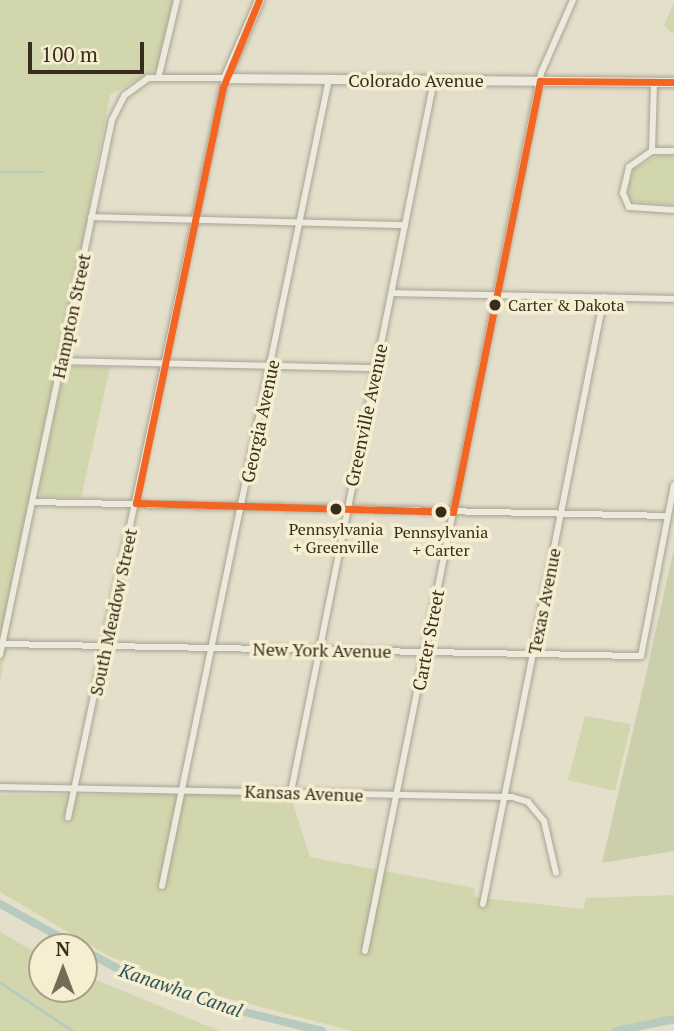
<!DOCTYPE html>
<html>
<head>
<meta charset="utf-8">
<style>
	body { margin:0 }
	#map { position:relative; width:674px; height:1031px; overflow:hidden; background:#e4dfca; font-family:"PT Serif",serif }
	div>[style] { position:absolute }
	.green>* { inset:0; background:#d1d6ac }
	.cemetery>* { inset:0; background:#cccfac }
	.stream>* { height:2.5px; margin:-1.25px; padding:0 1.25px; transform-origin:1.25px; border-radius:1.25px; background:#b6cac0 }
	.canal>* { height:8px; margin:-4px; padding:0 4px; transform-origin:4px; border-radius:4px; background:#b6cac0 }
	.roads { filter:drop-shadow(0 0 2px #a9a394) drop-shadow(0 0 2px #a9a394) }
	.street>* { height:6px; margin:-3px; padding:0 3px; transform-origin:3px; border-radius:3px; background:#ece9dd }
	.secondary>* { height:9px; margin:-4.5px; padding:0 4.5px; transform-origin:4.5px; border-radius:4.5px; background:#ece9dd }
	.bus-1>* { height:7px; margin:-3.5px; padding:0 3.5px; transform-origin:3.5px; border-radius:3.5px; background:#f26522 }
	.dots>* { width:19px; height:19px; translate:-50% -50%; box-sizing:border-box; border:4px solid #f6eed0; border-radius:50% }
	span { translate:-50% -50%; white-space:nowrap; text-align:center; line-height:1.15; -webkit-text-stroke:7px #f6eed0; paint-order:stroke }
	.bus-label { font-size:16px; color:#382c1c }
	.left { translate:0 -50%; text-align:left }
	.street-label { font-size:18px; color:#382c1c }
	.water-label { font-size:19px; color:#2b5758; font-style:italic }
	.north { position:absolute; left:28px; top:933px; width:70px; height:70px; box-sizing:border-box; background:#f6eed0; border:2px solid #aaa088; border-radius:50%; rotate:0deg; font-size:19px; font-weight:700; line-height:28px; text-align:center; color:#382c1c }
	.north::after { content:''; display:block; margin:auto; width:24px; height:32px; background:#746b59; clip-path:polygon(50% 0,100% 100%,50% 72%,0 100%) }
	.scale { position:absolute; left:28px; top:42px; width:116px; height:32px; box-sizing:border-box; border:4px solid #382c1c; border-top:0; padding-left:9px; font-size:21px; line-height:24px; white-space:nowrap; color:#382c1c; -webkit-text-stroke:5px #f6eed0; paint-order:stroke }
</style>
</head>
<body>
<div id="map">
	<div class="green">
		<i style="clip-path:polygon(0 0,176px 0,160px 67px,110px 95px,0 681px)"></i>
		<i style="clip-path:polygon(674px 2px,674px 33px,671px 33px,664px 25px)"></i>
		<i style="clip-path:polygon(659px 155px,674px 156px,674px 205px,630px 201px,627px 187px,634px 169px)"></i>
		<i style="clip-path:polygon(69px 366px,110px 367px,81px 498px,41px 497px,39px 490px,64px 370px)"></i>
		<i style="clip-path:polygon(585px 716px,631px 724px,615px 791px,568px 780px)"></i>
		<i style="clip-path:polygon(290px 794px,310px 857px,474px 888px,475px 897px,583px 909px,586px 898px,674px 895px,674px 1024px,636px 1031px,352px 1031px,192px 989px,107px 955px,0 892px,0 795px)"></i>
		<i style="clip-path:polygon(0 932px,42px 956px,42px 989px,84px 989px,84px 975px,220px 1031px,0 1031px)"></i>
	</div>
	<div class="cemetery">
		<i style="clip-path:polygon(674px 548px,674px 851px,602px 863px,645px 679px)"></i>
	</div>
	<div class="stream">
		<i style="left:0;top:172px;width:44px"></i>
		<i style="left:0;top:982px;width:88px;rotate:33.9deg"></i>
	</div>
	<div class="canal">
		<i style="left:0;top:904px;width:89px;rotate:28.9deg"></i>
		<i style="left:84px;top:950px;width:35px;rotate:29deg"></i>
		<i style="left:115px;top:967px;width:108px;rotate:20.6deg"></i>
		<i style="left:216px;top:1005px;width:109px;rotate:13.8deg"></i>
		<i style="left:616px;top:1031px;width:59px;rotate:-11.7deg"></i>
	</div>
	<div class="roads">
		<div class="street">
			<i style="left:159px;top:75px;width:77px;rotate:-76.5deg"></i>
			<i style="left:652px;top:151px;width:69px;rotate:-88.3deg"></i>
			<i style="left:674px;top:151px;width:22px;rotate:180deg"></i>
			<i style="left:652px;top:151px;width:28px;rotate:145deg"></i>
			<i style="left:629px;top:167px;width:27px;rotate:103deg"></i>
			<i style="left:623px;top:193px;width:15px;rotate:67deg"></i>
			<i style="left:629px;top:207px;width:45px;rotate:3.8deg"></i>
			<i style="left:91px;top:217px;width:314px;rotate:1.5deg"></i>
			<i style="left:392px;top:293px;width:282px;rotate:1.2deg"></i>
			<i style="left:61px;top:361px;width:315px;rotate:1.3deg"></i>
			<i style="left:33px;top:502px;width:635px;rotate:1.26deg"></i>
			<i style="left:2px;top:644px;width:639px;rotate:1.08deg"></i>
			<i style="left:641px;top:656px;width:174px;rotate:-79.1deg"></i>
			<i style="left:0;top:655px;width:547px;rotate:-78.18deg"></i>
			<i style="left:112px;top:120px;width:28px;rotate:-63deg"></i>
			<i style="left:125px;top:95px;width:29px;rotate:-36deg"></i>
			<i style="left:148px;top:78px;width:77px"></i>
			<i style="left:225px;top:78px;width:756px;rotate:101.98deg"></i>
			<i style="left:0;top:787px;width:512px;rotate:1.12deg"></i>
			<i style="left:512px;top:797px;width:17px;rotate:17deg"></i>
			<i style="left:528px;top:802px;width:25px;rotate:50deg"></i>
			<i style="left:544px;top:821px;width:53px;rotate:77deg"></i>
			<i style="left:291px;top:792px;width:726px;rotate:-78.64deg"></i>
			<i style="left:162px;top:886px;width:824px;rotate:-78.31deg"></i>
			<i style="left:483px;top:904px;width:619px;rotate:-78.73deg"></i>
			<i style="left:365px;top:951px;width:895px;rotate:-78.66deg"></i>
			<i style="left:541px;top:73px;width:80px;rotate:-66.3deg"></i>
		</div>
		<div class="secondary">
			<i style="left:259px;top:0;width:85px;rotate:113.6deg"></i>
			<i style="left:225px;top:78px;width:449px;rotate:0.5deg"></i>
		</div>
	</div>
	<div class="bus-1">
		<i style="left:540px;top:81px;width:134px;rotate:0.4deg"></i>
		<i style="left:136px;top:503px;width:425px;rotate:-78.2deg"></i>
		<i style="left:223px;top:87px;width:94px;rotate:-67.5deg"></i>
		<i style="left:136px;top:503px;width:317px;rotate:1.6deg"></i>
		<i style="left:453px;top:512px;width:440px;rotate:-78.6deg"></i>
	</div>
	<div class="dots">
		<i style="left:495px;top:305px;background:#382c1c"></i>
		<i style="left:336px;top:509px;background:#382c1c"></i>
		<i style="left:441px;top:512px;background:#382c1c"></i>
	</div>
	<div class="bus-label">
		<span class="left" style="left:508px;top:305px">Carter &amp; Dakota</span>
		<span style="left:336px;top:538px">Pennsylvania<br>+ Greenville</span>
		<span style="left:441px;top:541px">Pennsylvania<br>+ Carter</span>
	</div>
	<div class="street-label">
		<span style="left:416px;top:80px">Colorado Avenue</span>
		<span style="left:71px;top:316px;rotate:-78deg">Hampton Street</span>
		<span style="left:366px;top:415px;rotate:-78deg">Greenville Avenue</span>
		<span style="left:260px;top:421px;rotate:-78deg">Georgia Avenue</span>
		<span style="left:544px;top:601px;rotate:-79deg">Texas Avenue</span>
		<span style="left:113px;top:612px;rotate:-78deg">South Meadow Street</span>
		<span style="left:428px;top:640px;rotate:-79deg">Carter Street</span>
		<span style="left:322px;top:650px;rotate:1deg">New York Avenue</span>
		<span style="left:304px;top:793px;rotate:2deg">Kansas Avenue</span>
	</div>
	<div class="water-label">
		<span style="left:181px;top:990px;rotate:19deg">Kanawha Canal</span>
	</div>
	<div class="north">N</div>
	<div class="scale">100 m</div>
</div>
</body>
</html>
